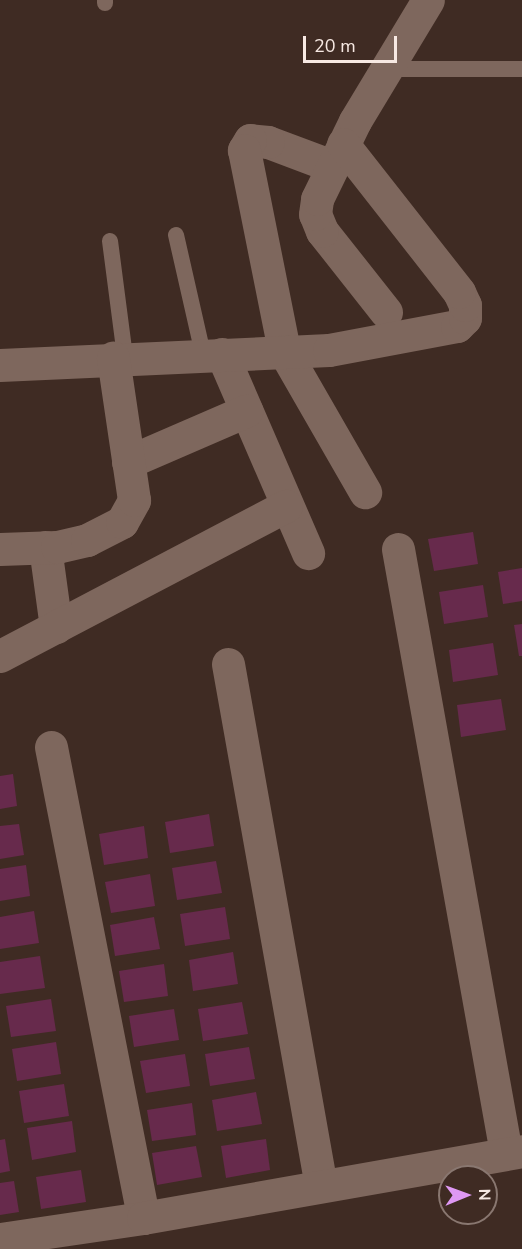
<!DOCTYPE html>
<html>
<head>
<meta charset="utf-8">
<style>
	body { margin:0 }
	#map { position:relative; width:522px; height:1249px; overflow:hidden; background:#3f2b23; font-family:"Nunito Sans",sans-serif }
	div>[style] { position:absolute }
	.building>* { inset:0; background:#672a4c }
	.service>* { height:16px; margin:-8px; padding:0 8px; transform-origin:8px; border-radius:8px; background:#7e675d }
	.minor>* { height:33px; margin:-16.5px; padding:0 16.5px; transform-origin:16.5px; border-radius:16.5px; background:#7e675d }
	span { translate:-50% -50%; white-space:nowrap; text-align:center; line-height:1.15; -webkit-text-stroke:4.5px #3f2b23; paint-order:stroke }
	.north { position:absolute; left:438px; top:1165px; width:60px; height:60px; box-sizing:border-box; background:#3f2b23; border:2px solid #897770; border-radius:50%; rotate:89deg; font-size:16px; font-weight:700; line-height:24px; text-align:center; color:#f7e9e3 }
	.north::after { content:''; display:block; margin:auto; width:21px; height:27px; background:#de98f3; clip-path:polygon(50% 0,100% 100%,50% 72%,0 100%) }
	.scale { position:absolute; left:303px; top:36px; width:94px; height:27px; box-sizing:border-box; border:3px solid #f7e9e3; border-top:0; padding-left:8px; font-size:18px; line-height:21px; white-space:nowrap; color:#f7e9e3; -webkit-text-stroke:4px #3f2b23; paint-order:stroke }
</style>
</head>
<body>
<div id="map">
	<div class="building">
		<i style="clip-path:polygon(473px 532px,478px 564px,434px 571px,428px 539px)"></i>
		<i style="clip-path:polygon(522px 568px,522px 601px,503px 604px,498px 572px)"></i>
		<i style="clip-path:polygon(483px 585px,488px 617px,444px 624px,439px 592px)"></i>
		<i style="clip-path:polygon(522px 624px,522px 656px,519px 656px,514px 625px)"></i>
		<i style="clip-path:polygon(493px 643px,498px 675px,453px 682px,449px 650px)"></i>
		<i style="clip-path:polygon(501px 699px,506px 730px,461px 737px,457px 705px)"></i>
		<i style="clip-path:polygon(13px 774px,17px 806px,0 809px,0 776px)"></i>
		<i style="clip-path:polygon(209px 814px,214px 846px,170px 853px,165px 822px)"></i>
		<i style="clip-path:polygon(19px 824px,24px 855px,0 859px,0 826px)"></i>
		<i style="clip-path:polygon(144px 826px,148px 858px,104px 865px,99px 834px)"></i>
		<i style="clip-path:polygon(216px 861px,222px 893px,177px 900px,172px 868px)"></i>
		<i style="clip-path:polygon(26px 865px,30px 896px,0 901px,0 869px)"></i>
		<i style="clip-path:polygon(150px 874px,155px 906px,111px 913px,105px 882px)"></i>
		<i style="clip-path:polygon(225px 907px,230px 939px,185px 946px,180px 914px)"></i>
		<i style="clip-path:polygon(34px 911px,39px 943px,0 949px,0 917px)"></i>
		<i style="clip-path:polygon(154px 917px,160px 949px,115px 956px,110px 925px)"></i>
		<i style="clip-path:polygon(233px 952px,238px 984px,193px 991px,189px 960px)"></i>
		<i style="clip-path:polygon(40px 956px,45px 988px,0 994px,0 962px)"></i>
		<i style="clip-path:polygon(164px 964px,168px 996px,124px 1002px,119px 971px)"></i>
		<i style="clip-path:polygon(51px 999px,56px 1031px,11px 1037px,6px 1006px)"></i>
		<i style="clip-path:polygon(242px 1002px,248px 1034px,203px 1041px,198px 1009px)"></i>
		<i style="clip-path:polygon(174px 1009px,179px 1040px,134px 1047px,129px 1016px)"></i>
		<i style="clip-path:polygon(56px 1042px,61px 1074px,17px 1081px,12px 1049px)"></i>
		<i style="clip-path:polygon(249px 1047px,255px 1079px,210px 1086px,205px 1054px)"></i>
		<i style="clip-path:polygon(185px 1054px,190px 1086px,146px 1093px,140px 1061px)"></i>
		<i style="clip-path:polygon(64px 1084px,69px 1116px,24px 1123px,19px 1091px)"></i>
		<i style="clip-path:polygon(256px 1092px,262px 1124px,217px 1131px,212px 1100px)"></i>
		<i style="clip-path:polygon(192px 1103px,196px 1135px,152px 1141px,147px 1110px)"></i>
		<i style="clip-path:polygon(72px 1121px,76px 1152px,32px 1160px,27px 1128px)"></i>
		<i style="clip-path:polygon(5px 1139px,10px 1171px,0 1173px,0 1140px)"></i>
		<i style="clip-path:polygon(266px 1139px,270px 1170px,226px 1178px,221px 1146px)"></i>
		<i style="clip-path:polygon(196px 1146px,202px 1177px,157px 1185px,152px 1153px)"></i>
		<i style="clip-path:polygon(81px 1170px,86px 1202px,41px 1209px,36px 1177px)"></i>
		<i style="clip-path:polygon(14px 1181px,19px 1212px,0 1215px,0 1183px)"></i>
	</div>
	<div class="service">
		<i style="left:105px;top:3px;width:3px;rotate:-90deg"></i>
		<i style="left:387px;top:69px;width:135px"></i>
		<i style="left:176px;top:235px;width:122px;rotate:77.2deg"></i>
		<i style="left:110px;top:241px;width:117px;rotate:82.6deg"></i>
	</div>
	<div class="minor">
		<i style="left:332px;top:166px;width:68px;rotate:-159.4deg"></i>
		<i style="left:268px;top:142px;width:18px;rotate:-174deg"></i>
		<i style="left:250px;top:140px;width:12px;rotate:121deg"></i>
		<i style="left:244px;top:150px;width:205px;rotate:78.7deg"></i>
		<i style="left:284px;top:351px;width:163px;rotate:60.1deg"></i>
		<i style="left:386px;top:312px;width:103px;rotate:-128.3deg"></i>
		<i style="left:322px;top:231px;width:18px;rotate:-112deg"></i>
		<i style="left:315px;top:214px;width:15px;rotate:-82deg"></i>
		<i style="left:317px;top:199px;width:87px;rotate:-64deg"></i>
		<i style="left:355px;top:121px;width:141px;rotate:-58.9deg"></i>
		<i style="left:222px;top:354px;width:217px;rotate:66.6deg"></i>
		<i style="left:0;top:365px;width:329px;rotate:-2.6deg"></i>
		<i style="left:329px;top:350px;width:130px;rotate:-10.6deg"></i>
		<i style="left:457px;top:326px;width:11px;rotate:-45deg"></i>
		<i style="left:465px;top:318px;width:13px;rotate:-90deg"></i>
		<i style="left:465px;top:305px;width:14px;rotate:-115deg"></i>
		<i style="left:459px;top:292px;width:188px;rotate:-128.1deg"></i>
		<i style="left:128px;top:462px;width:129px;rotate:-23.4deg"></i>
		<i style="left:45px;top:547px;width:81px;rotate:82.2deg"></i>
		<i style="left:0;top:549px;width:57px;rotate:-2deg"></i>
		<i style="left:57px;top:547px;width:31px;rotate:-13deg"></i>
		<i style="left:87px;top:540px;width:39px;rotate:-27deg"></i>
		<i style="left:122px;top:522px;width:25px;rotate:-61deg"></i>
		<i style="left:134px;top:500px;width:144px;rotate:-98.4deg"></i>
		<i style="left:398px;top:549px;width:614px;rotate:79.86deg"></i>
		<i style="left:0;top:656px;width:323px;rotate:-27.7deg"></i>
		<i style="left:228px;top:664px;width:530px;rotate:79.9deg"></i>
		<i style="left:51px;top:747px;width:480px;rotate:78.9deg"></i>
		<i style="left:0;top:1239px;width:145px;rotate:-8.4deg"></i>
		<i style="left:143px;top:1218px;width:385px;rotate:-10deg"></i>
	</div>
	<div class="north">N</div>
	<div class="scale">20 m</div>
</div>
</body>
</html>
